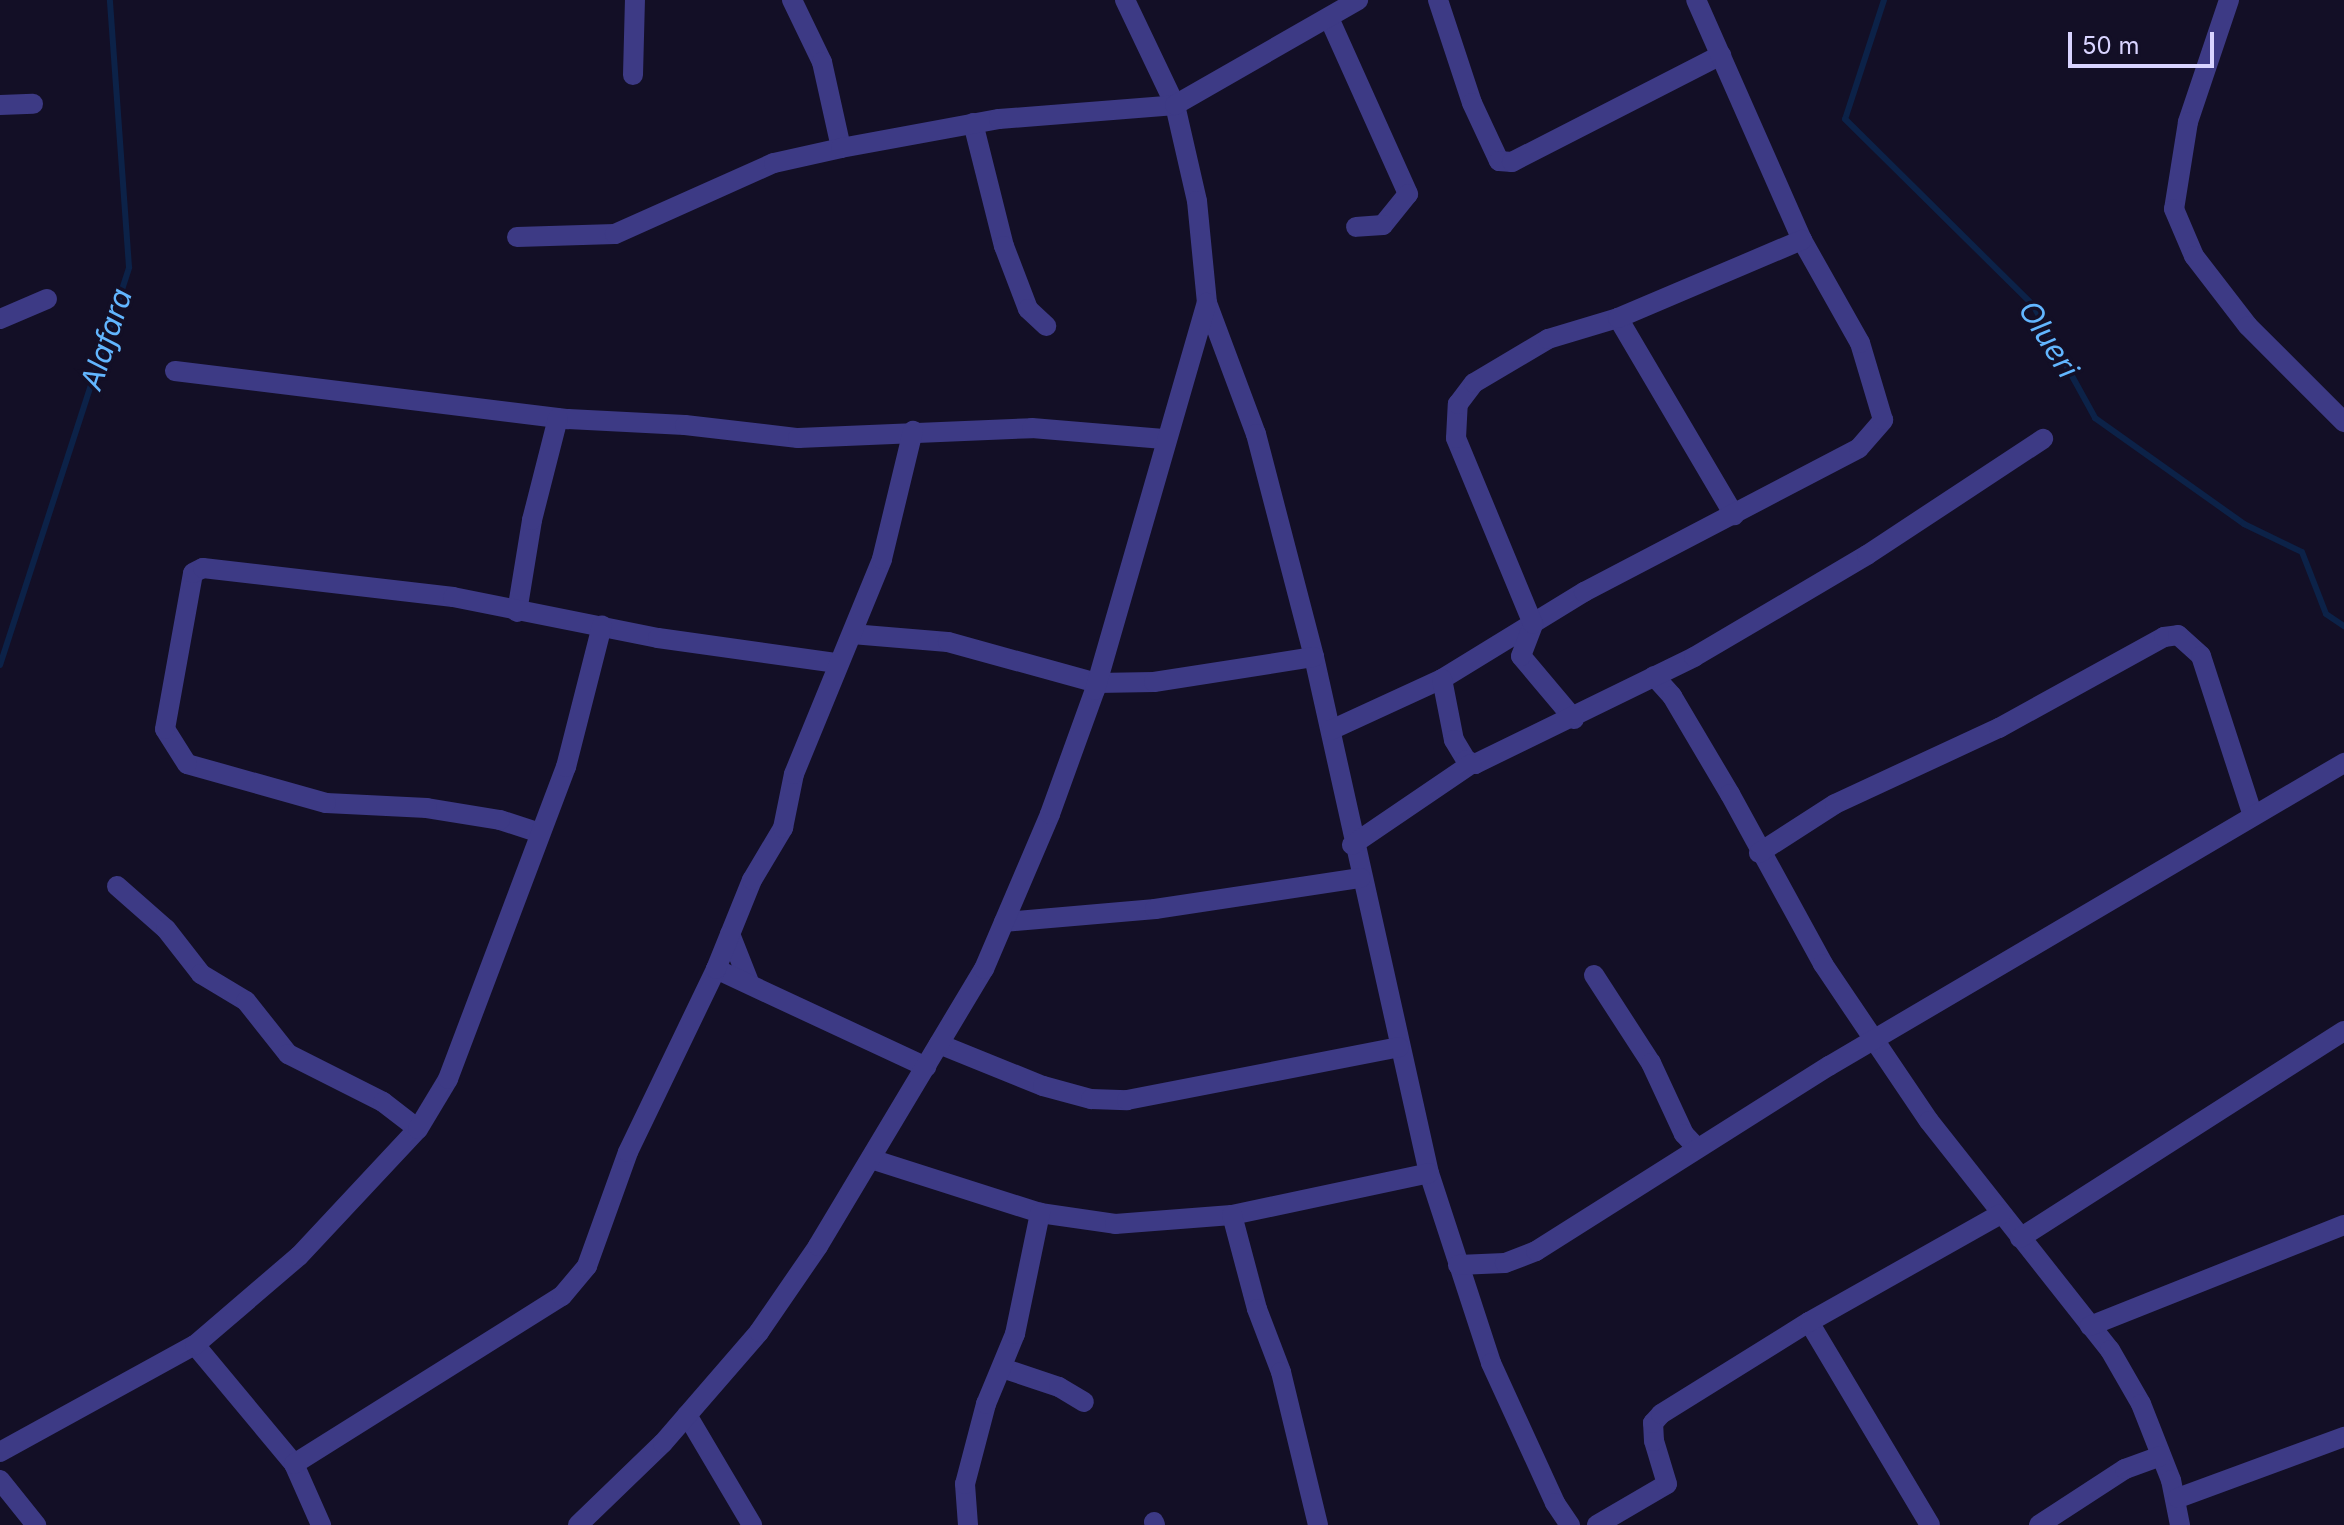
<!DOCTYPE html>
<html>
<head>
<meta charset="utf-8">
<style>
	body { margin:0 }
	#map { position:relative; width:2344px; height:1525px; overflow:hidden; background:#130f26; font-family:Inter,sans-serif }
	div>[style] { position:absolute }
	.stream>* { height:6px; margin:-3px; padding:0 3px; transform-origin:3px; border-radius:3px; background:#0c2248 }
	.minor>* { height:20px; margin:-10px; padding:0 10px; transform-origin:10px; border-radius:10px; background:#3d3a85 }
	span { translate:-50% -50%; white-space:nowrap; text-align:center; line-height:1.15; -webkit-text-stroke:7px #130f26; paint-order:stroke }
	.water-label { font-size:30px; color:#62b6ff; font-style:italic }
	.scale { position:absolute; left:2068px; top:32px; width:146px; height:36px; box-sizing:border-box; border:4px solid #d9d4ff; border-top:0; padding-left:10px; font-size:24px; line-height:28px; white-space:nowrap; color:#d9d4ff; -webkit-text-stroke:6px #130f26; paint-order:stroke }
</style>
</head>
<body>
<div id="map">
	<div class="stream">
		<i style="left:1884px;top:0;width:125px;rotate:108.1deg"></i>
		<i style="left:1845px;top:119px;width:264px;rotate:44.7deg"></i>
		<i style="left:2033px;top:305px;width:129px;rotate:61.2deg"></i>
		<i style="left:2095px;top:418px;width:183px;rotate:35.4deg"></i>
		<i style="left:2244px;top:524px;width:64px;rotate:25.8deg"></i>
		<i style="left:2302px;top:552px;width:66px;rotate:68.8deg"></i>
		<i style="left:2326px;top:614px;width:22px;rotate:34deg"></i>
		<i style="left:0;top:665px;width:418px;rotate:-72deg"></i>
		<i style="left:129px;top:267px;width:268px;rotate:-94.1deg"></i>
	</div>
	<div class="minor">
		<i style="left:792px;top:0;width:69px;rotate:64.2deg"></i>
		<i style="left:822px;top:62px;width:88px;rotate:77.5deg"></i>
		<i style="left:1125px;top:0;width:116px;rotate:64.5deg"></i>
		<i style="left:1175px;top:105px;width:98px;rotate:77.1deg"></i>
		<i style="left:1197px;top:201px;width:102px;rotate:84.4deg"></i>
		<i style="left:1207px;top:303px;width:140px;rotate:69.5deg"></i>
		<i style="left:1256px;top:434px;width:230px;rotate:75.4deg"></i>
		<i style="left:1314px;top:657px;width:529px;rotate:77.44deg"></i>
		<i style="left:1429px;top:1173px;width:200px;rotate:71.9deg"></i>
		<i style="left:1491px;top:1363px;width:154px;rotate:65.4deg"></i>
		<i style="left:1555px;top:1503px;width:27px;rotate:56deg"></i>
		<i style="left:1438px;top:0;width:108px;rotate:71.7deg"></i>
		<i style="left:1472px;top:103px;width:64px;rotate:65deg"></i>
		<i style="left:1499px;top:161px;width:13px;rotate:4deg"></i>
		<i style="left:1512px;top:162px;width:235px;rotate:-27.1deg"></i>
		<i style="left:2229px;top:0;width:129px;rotate:108.6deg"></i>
		<i style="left:2188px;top:122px;width:88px;rotate:99.1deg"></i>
		<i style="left:2174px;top:209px;width:51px;rotate:66.9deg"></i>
		<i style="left:2194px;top:256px;width:88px;rotate:52.4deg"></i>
		<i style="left:2248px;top:326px;width:136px;rotate:45deg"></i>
		<i style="left:1329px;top:18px;width:193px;rotate:65.8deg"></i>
		<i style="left:1408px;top:194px;width:40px;rotate:129deg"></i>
		<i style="left:1383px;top:225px;width:27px;rotate:176deg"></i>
		<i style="left:633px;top:75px;width:75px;rotate:-88.5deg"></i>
		<i style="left:0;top:105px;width:33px;rotate:-2deg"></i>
		<i style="left:973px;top:123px;width:127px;rotate:75.9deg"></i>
		<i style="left:1004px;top:246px;width:67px;rotate:69.1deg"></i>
		<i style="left:1028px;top:309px;width:25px;rotate:43deg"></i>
		<i style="left:517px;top:237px;width:98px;rotate:-1.8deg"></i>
		<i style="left:615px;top:234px;width:174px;rotate:-24.1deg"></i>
		<i style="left:774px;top:163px;width:69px;rotate:-12.6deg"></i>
		<i style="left:841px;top:148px;width:161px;rotate:-10.4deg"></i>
		<i style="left:999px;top:119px;width:177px;rotate:-4.5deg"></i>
		<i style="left:1175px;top:105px;width:211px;rotate:-29.8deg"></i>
		<i style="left:1618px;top:318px;width:229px;rotate:59.5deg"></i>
		<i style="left:0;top:319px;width:51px;rotate:-23.1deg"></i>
		<i style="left:175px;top:371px;width:396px;rotate:7deg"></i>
		<i style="left:568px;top:419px;width:117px;rotate:2.9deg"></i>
		<i style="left:685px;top:425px;width:114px;rotate:6.6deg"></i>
		<i style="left:798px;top:438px;width:234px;rotate:-2.4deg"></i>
		<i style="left:1032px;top:428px;width:132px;rotate:4.8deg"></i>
		<i style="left:517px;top:612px;width:93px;rotate:-80.7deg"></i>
		<i style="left:532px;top:520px;width:105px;rotate:-75.7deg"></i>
		<i style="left:852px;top:634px;width:96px;rotate:4.8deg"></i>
		<i style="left:948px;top:642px;width:155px;rotate:15.4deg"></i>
		<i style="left:1097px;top:683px;width:57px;rotate:-1deg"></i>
		<i style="left:1154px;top:682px;width:162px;rotate:-8.9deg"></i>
		<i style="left:1654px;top:676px;width:27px;rotate:48deg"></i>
		<i style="left:1672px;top:696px;width:114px;rotate:59.4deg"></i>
		<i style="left:1730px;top:794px;width:194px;rotate:61.3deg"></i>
		<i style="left:1823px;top:964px;width:189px;rotate:56deg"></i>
		<i style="left:1929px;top:1121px;width:292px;rotate:51.7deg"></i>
		<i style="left:2110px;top:1350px;width:62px;rotate:60.1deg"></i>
		<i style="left:2141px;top:1404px;width:82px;rotate:68.5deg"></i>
		<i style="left:2171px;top:1480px;width:46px;rotate:78.7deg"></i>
		<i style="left:1442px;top:679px;width:167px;rotate:-31.5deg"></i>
		<i style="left:1584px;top:592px;width:310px;rotate:-27.6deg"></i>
		<i style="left:1859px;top:448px;width:37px;rotate:-49deg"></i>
		<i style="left:1883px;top:420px;width:80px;rotate:-106.6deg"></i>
		<i style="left:1860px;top:343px;width:118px;rotate:-119.4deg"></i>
		<i style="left:1802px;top:240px;width:262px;rotate:-113.8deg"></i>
		<i style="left:1574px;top:719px;width:82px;rotate:-130.1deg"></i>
		<i style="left:1521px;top:656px;width:34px;rotate:-69deg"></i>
		<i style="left:1533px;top:624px;width:201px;rotate:-112.5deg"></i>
		<i style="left:1456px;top:438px;width:34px;rotate:-87deg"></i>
		<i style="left:1458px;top:404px;width:26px;rotate:-53deg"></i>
		<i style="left:1474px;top:383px;width:86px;rotate:-30.7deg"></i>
		<i style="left:1548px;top:339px;width:73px;rotate:-16.7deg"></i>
		<i style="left:1618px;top:318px;width:200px;rotate:-23deg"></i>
		<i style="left:1331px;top:730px;width:122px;rotate:-24.7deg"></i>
		<i style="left:1442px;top:679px;width:62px;rotate:78.9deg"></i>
		<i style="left:1454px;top:740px;width:23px;rotate:59deg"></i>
		<i style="left:1466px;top:760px;width:10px;rotate:24deg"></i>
		<i style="left:1475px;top:764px;width:244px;rotate:-26deg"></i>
		<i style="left:1694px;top:657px;width:201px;rotate:-30.5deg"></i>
		<i style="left:1867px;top:555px;width:211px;rotate:-33.4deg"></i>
		<i style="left:540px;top:833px;width:42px;rotate:-162deg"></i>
		<i style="left:500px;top:820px;width:74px;rotate:-170.7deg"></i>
		<i style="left:427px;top:808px;width:101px;rotate:-177.2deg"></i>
		<i style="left:326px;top:803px;width:144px;rotate:-164.3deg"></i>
		<i style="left:187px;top:764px;width:41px;rotate:-122.2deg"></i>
		<i style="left:165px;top:729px;width:158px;rotate:-79.8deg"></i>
		<i style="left:193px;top:573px;width:11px;rotate:-27deg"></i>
		<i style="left:203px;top:568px;width:252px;rotate:6.6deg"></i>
		<i style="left:453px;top:597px;width:209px;rotate:11.3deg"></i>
		<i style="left:658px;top:638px;width:179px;rotate:8deg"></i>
		<i style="left:1352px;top:845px;width:144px;rotate:-34.2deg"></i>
		<i style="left:1759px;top:853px;width:90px;rotate:-32.8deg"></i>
		<i style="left:1835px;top:804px;width:181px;rotate:-24.9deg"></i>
		<i style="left:1999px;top:728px;width:188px;rotate:-28.9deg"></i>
		<i style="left:2164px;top:637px;width:14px;rotate:-8deg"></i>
		<i style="left:2178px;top:635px;width:31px;rotate:42deg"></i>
		<i style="left:2201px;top:656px;width:168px;rotate:72deg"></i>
		<i style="left:117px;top:886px;width:65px;rotate:41.3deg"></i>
		<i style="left:166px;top:929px;width:57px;rotate:52.1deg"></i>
		<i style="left:201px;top:974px;width:52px;rotate:31deg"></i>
		<i style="left:246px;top:1001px;width:68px;rotate:51.6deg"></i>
		<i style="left:288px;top:1054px;width:106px;rotate:26.8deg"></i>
		<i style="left:383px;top:1102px;width:44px;rotate:37.6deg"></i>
		<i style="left:1004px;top:922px;width:152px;rotate:-4.9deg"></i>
		<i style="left:1155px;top:909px;width:208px;rotate:-8.6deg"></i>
		<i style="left:730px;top:934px;width:52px;rotate:68.4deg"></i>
		<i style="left:716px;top:969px;width:232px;rotate:25deg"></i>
		<i style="left:1594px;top:975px;width:105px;rotate:57.1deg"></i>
		<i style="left:1651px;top:1063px;width:78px;rotate:65.1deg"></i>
		<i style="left:1684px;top:1134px;width:19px;rotate:47deg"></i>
		<i style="left:939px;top:1044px;width:112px;rotate:22deg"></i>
		<i style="left:1043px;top:1086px;width:50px;rotate:15.2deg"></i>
		<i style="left:1091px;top:1099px;width:36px;rotate:2deg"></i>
		<i style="left:1127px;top:1100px;width:277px;rotate:-11deg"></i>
		<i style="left:871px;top:1159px;width:177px;rotate:17.7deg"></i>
		<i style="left:1040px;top:1213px;width:76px;rotate:8.3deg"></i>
		<i style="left:1115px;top:1224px;width:117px;rotate:-4.4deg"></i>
		<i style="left:1232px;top:1215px;width:201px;rotate:-12deg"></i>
		<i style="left:1232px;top:1215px;width:97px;rotate:75.1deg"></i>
		<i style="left:1257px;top:1309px;width:67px;rotate:69.1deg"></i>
		<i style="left:1281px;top:1372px;width:157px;rotate:76.4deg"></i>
		<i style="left:2020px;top:1238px;width:384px;rotate:-32.6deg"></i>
		<i style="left:1458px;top:1265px;width:47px;rotate:-2.4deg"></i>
		<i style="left:1505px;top:1263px;width:33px;rotate:-21deg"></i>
		<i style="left:1536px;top:1251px;width:347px;rotate:-32.3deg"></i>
		<i style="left:1829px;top:1066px;width:598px;rotate:-30.47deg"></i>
		<i style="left:1809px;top:1322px;width:236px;rotate:59.2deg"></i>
		<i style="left:2090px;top:1326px;width:273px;rotate:-21.7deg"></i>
		<i style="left:195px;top:1345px;width:155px;rotate:50.2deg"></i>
		<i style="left:294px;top:1464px;width:67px;rotate:66.1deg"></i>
		<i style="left:1002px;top:1368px;width:60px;rotate:18.4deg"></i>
		<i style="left:1059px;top:1387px;width:29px;rotate:31deg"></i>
		<i style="left:687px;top:1415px;width:128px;rotate:59.4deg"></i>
		<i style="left:0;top:1452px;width:222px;rotate:-28.8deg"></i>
		<i style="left:195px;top:1345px;width:137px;rotate:-40.6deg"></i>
		<i style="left:299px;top:1256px;width:174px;rotate:-46.9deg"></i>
		<i style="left:418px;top:1129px;width:58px;rotate:-59deg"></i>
		<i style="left:448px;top:1079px;width:334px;rotate:-69.3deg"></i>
		<i style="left:566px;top:767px;width:146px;rotate:-75.7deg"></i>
		<i style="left:294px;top:1464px;width:316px;rotate:-32.1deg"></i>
		<i style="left:562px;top:1296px;width:39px;rotate:-50deg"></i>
		<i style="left:587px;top:1266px;width:121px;rotate:-70.2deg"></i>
		<i style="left:628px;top:1152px;width:203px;rotate:-64.3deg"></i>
		<i style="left:716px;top:969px;width:96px;rotate:-68deg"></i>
		<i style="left:752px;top:880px;width:61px;rotate:-59.2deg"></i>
		<i style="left:783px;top:828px;width:55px;rotate:-78.5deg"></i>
		<i style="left:794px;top:774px;width:232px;rotate:-67.7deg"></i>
		<i style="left:882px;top:559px;width:132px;rotate:-76.4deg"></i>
		<i style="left:0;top:1480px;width:58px;rotate:51.3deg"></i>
		<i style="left:2178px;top:1498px;width:177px;rotate:-20.2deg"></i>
		<i style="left:1154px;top:1522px;width:3px;rotate:72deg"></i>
		<i style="left:578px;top:1525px;width:118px;rotate:-44deg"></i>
		<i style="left:663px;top:1443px;width:147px;rotate:-49.1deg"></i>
		<i style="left:759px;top:1332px;width:104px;rotate:-55.5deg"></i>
		<i style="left:818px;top:1246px;width:323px;rotate:-59.1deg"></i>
		<i style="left:984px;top:969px;width:168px;rotate:-66.9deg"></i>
		<i style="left:1050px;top:814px;width:132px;rotate:-70.1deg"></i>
		<i style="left:1095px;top:690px;width:403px;rotate:-73.9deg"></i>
		<i style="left:968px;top:1525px;width:41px;rotate:-94.2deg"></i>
		<i style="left:965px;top:1484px;width:83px;rotate:-75.3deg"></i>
		<i style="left:986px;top:1404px;width:76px;rotate:-67.5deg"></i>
		<i style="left:1015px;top:1334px;width:124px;rotate:-78.3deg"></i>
		<i style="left:1597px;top:1525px;width:81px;rotate:-30.4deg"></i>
		<i style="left:1667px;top:1484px;width:45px;rotate:-106.8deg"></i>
		<i style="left:1654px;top:1441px;width:18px;rotate:-93deg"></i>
		<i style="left:1653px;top:1423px;width:12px;rotate:-48deg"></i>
		<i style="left:1661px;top:1414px;width:174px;rotate:-31.9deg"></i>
		<i style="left:1809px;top:1322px;width:220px;rotate:-29.4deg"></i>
		<i style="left:2039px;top:1525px;width:103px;rotate:-33.1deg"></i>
		<i style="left:2125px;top:1469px;width:38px;rotate:-20deg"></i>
	</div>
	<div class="water-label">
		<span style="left:106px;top:339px;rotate:-72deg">Alafara</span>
		<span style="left:2049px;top:339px;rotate:58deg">Olueri</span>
	</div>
	<div class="scale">50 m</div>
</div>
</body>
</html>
